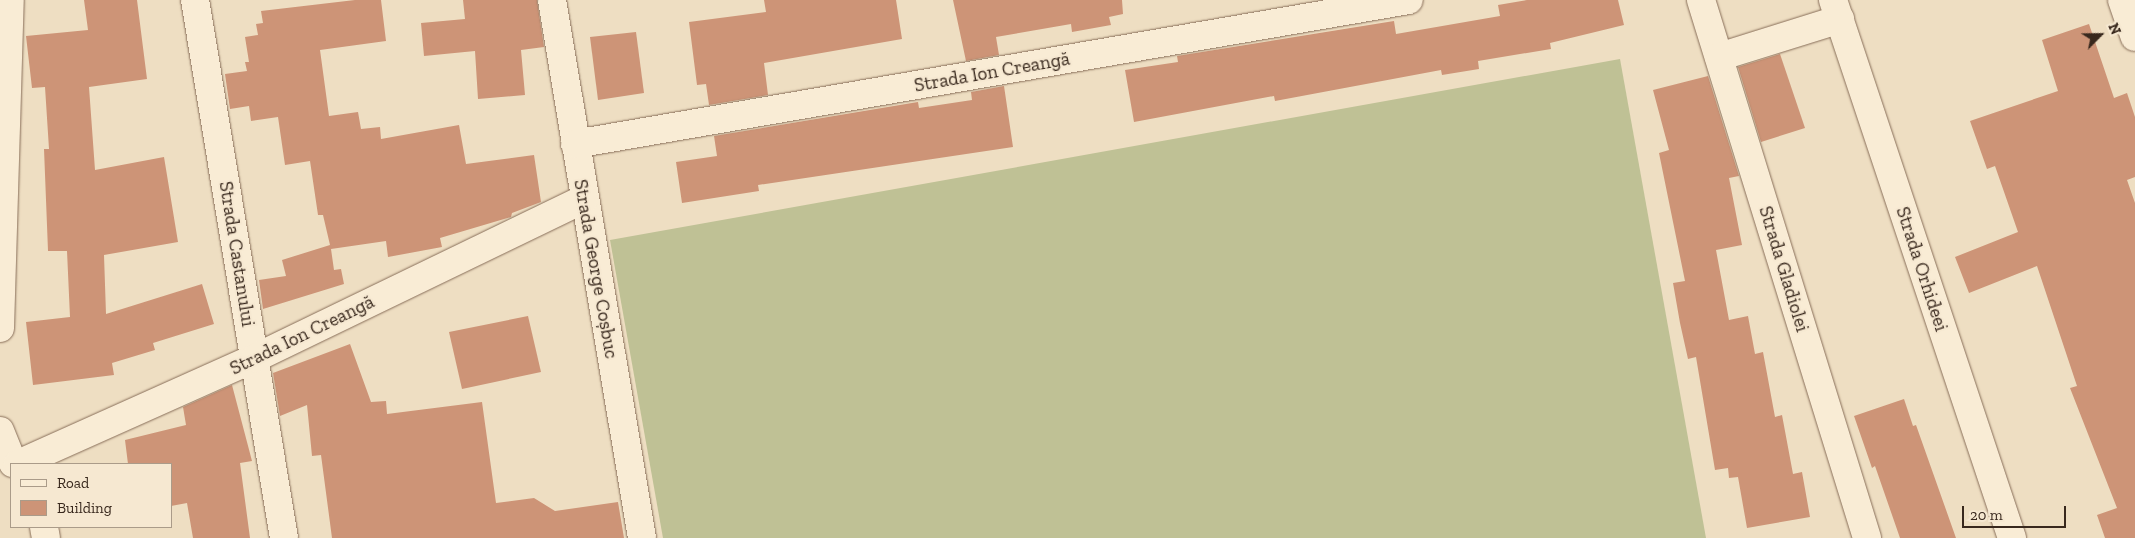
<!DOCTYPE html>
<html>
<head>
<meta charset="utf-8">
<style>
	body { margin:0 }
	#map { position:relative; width:2135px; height:538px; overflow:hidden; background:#eedec2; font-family:"Zilla Slab",serif }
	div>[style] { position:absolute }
	.cemetery>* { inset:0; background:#bfc195 }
	.building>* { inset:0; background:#cd9477 }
	.roads { filter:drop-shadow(0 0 1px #886e59) drop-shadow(0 0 1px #886e59) }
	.minor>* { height:28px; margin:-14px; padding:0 14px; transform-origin:14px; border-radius:14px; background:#f9ecd5 }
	span { translate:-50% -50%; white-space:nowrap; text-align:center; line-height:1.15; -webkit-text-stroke:4px #f6e8d1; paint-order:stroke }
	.street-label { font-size:19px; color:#38281d }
	.legend { position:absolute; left:10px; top:463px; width:162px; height:65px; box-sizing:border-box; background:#f6e8d1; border:1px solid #aa9b89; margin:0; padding:6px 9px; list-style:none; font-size:15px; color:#38281d }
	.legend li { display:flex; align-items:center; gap:10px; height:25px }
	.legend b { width:25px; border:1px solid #aa9b89 }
	.north { position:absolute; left:2075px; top:10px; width:50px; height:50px; -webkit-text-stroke:4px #f6e8d1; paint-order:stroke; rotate:67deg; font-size:14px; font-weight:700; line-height:20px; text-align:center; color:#38281d }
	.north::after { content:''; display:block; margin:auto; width:18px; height:22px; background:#38281d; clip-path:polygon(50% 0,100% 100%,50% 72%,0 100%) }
	.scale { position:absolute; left:1962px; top:506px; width:104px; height:22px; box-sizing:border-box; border:2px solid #38281d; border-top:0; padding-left:6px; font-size:15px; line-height:18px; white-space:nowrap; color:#38281d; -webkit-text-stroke:4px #f6e8d1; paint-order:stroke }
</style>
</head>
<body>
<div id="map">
	<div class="cemetery">
		<i style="clip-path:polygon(1620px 59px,1706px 538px,663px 538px,610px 240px)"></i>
	</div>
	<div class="building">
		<i style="clip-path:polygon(84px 0,137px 0,147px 79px,89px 87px,95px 170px,164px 157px,178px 242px,104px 255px,106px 314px,202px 284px,214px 324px,153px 343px,155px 350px,112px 363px,114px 375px,33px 385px,26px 322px,70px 317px,67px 251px,48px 251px,44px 149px,49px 149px,45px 87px,32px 88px,26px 36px,88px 30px)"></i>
		<i style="clip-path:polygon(355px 0,381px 0,386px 41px,320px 50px,329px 116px,358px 112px,361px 129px,380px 127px,381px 139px,459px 125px,466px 164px,534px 155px,541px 202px,512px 213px,511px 217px,440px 238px,442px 247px,388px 257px,386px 241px,331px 249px,334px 270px,341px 269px,344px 284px,263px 309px,259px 280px,286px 276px,282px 260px,330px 245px,323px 215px,318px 215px,310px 161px,285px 165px,278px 117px,251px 121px,249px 106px,230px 109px,225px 74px,247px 71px,245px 62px,249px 62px,245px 37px,258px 35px,256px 24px,263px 23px,261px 11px)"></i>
		<i style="clip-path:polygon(463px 0,537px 0,544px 47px,521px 50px,525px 95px,478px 99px,475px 51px,424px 56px,421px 23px,465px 19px)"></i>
		<i style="clip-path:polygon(764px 0,896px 0,902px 39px,764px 63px,768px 95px,709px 105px,706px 84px,697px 85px,689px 22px,766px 12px)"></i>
		<i style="clip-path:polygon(953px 0,1122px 0,1123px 14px,1109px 17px,1111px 25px,1072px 32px,1071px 24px,996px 37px,999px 55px,966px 61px)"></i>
		<i style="clip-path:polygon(1527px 0,1618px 0,1624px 25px,1550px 43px,1551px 49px,1478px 61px,1479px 69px,1442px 75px,1441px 70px,1275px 101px,1274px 96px,1134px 122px,1125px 70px,1178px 62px,1177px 56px,1394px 21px,1396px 34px,1500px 16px,1498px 5px)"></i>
		<i style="clip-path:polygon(2089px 24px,2114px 98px,2127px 93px,2135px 117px,2135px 177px,2127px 180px,2135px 203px,2135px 538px,2105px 538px,2097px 515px,2117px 508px,2070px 388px,2077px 386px,2037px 266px,1969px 293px,1955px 257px,2018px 232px,1995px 166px,1987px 169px,1970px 121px,2058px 91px,2042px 40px)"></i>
		<i style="clip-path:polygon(636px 32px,644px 93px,598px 100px,590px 37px)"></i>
		<i style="clip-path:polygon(1780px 54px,1805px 128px,1761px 142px,1738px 67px)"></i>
		<i style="clip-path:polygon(1708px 76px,1739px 176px,1729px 178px,1742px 245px,1716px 250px,1729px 320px,1748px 316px,1755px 354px,1763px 352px,1775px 417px,1782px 415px,1793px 474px,1802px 472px,1810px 517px,1747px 528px,1738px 477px,1729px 478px,1728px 468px,1715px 470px,1696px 357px,1688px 359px,1680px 323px,1673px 283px,1685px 281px,1659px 153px,1669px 150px,1653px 90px)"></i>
		<i style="clip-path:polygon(1004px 86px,1013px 147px,758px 185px,759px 191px,682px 203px,676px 162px,717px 156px,714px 136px,918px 102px,919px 108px,972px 100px,971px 92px)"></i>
		<i style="clip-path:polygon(528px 316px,541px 372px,462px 389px,449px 332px)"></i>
		<i style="clip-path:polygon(350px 344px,371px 402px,386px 401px,387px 414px,482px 402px,496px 503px,534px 498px,555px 511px,618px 502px,624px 538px,332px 538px,321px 455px,312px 456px,307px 405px,280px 416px,273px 373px)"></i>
		<i style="clip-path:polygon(232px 385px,252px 461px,240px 463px,250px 538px,193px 538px,187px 503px,171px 506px,171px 464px,128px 464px,125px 440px,186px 425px,183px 407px)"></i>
		<i style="clip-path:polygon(1904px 399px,1913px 426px,1916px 425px,1956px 538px,1900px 538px,1875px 466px,1872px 468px,1854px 416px)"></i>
	</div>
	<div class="roads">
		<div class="minor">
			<i style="left:195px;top:0;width:545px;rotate:80.61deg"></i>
			<i style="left:552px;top:0;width:545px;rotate:80.5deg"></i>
			<i style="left:1701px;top:0;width:563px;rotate:72.85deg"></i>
			<i style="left:1833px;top:0;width:567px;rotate:71.6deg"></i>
			<i style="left:2122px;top:0;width:39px;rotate:71deg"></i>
			<i style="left:1719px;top:57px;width:127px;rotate:-17.4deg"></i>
			<i style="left:575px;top:144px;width:846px;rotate:-9.8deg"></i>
			<i style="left:0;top:328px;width:328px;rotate:-88.3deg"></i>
			<i style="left:0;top:431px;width:35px;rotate:68deg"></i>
			<i style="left:18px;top:464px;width:260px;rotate:-24.1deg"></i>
			<i style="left:255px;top:358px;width:365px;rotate:-25.8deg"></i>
			<i style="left:44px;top:527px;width:11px;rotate:80deg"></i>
		</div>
	</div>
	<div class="street-label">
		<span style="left:992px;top:72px;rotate:-10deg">Strada Ion Creangă</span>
		<span style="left:237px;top:254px;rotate:81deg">Strada Castanului</span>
		<span style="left:596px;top:269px;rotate:80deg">Strada George Coșbuc</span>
		<span style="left:1784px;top:269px;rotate:73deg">Strada Gladiolei</span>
		<span style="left:1922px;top:269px;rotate:72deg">Strada Orhideei</span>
		<span style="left:302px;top:335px;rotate:-26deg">Strada Ion Creangă</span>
	</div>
	<ul class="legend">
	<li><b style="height:6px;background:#f9ecd5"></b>Road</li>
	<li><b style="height:14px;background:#cd9477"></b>Building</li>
	</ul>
	<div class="north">N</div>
	<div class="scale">20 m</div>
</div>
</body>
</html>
